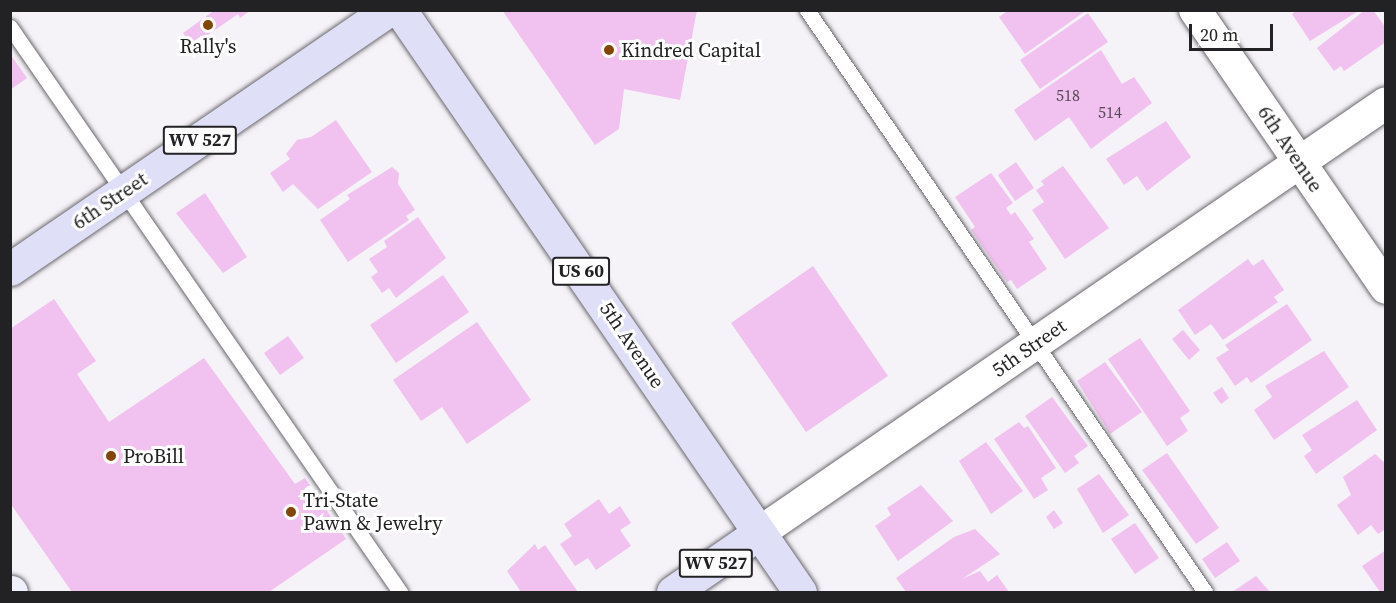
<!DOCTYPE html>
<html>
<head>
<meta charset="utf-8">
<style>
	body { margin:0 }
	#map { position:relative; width:1396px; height:603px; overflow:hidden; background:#f5f3f8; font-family:"Source Serif 4",serif }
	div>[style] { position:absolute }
	.building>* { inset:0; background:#f1c1ef }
	.roads { filter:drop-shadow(0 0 2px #6a686d) drop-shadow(0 0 2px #6a686d) }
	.service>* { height:15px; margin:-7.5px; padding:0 7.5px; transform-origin:7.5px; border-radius:7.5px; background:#fff }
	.minor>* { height:32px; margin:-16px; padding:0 16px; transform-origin:16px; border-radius:16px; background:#fff }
	.secondary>* { height:33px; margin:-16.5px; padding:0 16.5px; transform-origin:16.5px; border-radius:16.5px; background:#eff0fb }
	.primary>* { height:33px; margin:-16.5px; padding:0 16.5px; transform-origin:16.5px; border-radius:16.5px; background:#dfe0f8 }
	.dots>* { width:16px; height:16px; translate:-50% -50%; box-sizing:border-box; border:3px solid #fff; border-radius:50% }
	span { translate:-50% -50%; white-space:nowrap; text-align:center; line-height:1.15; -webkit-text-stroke:6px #fff; paint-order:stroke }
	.number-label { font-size:16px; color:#564956 }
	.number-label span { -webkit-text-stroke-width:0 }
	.shield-label span { padding:2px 4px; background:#fff; border:2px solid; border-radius:4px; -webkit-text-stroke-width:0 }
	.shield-label { font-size:18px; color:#222123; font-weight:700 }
	.poi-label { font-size:20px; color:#222123 }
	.left { translate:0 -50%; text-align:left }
	.street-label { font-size:20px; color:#222123 }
	.frame { position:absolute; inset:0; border:12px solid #222123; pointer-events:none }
	.scale { position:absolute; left:1189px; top:24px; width:84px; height:27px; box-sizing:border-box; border:3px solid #222123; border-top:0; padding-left:8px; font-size:18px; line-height:21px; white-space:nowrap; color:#222123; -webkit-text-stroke:4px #fff; paint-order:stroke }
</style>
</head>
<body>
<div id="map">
	<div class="building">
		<i style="clip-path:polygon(215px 10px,251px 10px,240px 18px,238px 14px,192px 46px,183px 33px)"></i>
		<i style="clip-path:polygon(502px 10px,697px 10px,680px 100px,624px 89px,619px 129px,595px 145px)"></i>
		<i style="clip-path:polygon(1009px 10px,1087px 10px,1025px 54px,999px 17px)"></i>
		<i style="clip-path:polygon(1297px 10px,1360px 10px,1310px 41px,1292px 14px)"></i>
		<i style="clip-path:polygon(1365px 10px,1373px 10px,1386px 28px,1386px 42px,1344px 71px,1341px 66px,1334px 71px,1317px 48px)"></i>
		<i style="clip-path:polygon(1088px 13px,1108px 42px,1040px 89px,1020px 60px)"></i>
		<i style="clip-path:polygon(1101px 50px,1122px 84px,1134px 77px,1152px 103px,1091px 149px,1069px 117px,1035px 141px,1014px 110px)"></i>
		<i style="clip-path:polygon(10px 54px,27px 78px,10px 90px)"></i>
		<i style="clip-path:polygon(336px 120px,372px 172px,318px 209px,293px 184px,283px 192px,270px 173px,290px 159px,286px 154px,297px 140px,311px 137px)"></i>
		<i style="clip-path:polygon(1166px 121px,1191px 157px,1147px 191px,1137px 176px,1124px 185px,1106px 159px)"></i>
		<i style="clip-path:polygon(1016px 162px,1034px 188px,1015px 201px,998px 175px)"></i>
		<i style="clip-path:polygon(1063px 166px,1109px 228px,1065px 259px,1032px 210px,1044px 202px,1036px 190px,1044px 185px,1041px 181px)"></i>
		<i style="clip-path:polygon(392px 167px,399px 173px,398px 184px,415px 210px,406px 216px,409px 220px,348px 262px,320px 220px,350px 199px,347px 195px)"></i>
		<i style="clip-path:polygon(991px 173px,1013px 203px,1006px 208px,1011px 215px,1015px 212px,1034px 239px,1029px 242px,1047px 269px,1017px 289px,1011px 280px,1007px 282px,971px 230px,975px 227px,955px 197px)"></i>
		<i style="clip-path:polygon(205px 193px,247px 257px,223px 273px,176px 213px)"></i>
		<i style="clip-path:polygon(418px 217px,446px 258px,396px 298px,389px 288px,382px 293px,371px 277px,378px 272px,369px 259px,387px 247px,384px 241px)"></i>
		<i style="clip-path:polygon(1248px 259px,1253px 266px,1263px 259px,1284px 290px,1274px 297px,1278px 302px,1223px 340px,1211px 324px,1195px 335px,1178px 310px)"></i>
		<i style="clip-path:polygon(813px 266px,888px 376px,806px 432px,731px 323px)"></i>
		<i style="clip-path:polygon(443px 275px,469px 312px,396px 363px,370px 325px)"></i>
		<i style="clip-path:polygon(54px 299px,96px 361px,77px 374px,109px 422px,204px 358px,295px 484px,305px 478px,346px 539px,269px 592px,72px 592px,10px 503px,10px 329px)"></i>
		<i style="clip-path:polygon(1287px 304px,1312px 340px,1251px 383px,1247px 377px,1235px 386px,1216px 358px,1229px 350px,1225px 345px)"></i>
		<i style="clip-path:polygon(477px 322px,531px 400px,467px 444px,442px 407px,421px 421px,393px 380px)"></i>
		<i style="clip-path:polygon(1183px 330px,1200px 350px,1189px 360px,1172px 339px)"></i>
		<i style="clip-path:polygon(288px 336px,304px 358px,280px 375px,264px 353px)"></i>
		<i style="clip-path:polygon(1140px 338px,1190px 411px,1180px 418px,1188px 431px,1167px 446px,1108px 359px)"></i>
		<i style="clip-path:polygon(1324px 351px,1349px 387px,1274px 440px,1254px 410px,1272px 397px,1265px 386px)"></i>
		<i style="clip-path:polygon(1105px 362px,1142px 412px,1110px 434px,1077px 381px)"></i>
		<i style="clip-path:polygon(1222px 387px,1229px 398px,1221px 404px,1213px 393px)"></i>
		<i style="clip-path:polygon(1052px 397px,1088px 446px,1074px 456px,1079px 463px,1065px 473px,1025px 416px)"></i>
		<i style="clip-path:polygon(1357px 400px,1377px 430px,1316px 474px,1304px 456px,1312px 450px,1302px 435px)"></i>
		<i style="clip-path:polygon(1019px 422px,1024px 428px,1028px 426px,1056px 468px,1041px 478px,1048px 490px,1034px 499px,994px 439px)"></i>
		<i style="clip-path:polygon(986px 442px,1023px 491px,991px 514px,959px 461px)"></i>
		<i style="clip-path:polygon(1167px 453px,1219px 528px,1196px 544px,1142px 470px)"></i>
		<i style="clip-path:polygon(1375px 454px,1386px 464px,1386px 529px,1378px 534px,1371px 525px,1358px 535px,1337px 505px,1351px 495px,1343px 477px)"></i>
		<i style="clip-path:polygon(1099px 474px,1129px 515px,1103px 533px,1077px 489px)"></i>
		<i style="clip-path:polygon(921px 485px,953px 521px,898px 561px,875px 526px,891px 515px,887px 508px)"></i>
		<i style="clip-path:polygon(599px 499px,609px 514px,620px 506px,631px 523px,620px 530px,631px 546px,596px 570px,588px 558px,575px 566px,560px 544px,572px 536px,564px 524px)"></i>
		<i style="clip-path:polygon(1054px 510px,1063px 523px,1054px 529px,1046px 517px)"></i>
		<i style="clip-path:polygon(1135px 523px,1159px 558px,1135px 574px,1111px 539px)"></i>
		<i style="clip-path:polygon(975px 529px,1000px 554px,962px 579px,980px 571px,988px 582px,997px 575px,1009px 592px,906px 592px,896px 578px,954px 537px)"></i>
		<i style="clip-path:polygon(1227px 542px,1240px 561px,1215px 578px,1202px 559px)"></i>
		<i style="clip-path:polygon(535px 544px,538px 550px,545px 545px,578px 592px,521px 592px,507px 571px)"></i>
		<i style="clip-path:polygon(1386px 550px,1386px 592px,1380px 592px,1362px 566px)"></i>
		<i style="clip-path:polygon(1256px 576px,1270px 592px,1232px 592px)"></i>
	</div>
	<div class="roads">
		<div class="service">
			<i style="left:807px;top:10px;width:705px;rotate:55.63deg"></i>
			<i style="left:10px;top:27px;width:687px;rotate:55.38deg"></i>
		</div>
		<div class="minor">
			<i style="left:1195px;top:10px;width:337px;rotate:55.5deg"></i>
			<i style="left:759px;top:533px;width:760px;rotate:-34.44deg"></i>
		</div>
		<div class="secondary">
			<i style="left:10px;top:592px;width:1px"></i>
		</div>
		<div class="primary">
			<i style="left:400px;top:10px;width:706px;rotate:55.5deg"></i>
			<i style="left:10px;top:269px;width:458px;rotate:-34.4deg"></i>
			<i style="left:673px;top:592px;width:104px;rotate:-34.5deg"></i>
		</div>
	</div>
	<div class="dots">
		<i style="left:208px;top:25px;background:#824600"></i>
		<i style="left:609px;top:50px;background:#824600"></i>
		<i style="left:111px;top:456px;background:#824600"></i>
		<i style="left:291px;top:512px;background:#824600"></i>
	</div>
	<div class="number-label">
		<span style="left:1068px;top:95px">518</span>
		<span style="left:1110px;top:112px">514</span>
	</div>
	<div class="shield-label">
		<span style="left:200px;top:140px">WV 527</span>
		<span style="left:581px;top:271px">US 60</span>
		<span style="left:716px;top:563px">WV 527</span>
	</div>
	<div class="poi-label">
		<span style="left:208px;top:46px">Rally's</span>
		<span class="left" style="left:621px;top:50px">Kindred Capital</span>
		<span class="left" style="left:123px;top:456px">ProBill</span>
		<span class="left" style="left:303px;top:512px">Tri-State<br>Pawn &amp; Jewelry</span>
	</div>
	<div class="street-label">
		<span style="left:1290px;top:149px;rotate:56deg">6th Avenue</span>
		<span style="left:110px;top:201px;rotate:-34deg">6th Street</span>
		<span style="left:632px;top:345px;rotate:56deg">5th Avenue</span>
		<span style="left:1029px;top:348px;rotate:-35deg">5th Street</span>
	</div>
	<div class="frame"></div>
	<div class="scale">20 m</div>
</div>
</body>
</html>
